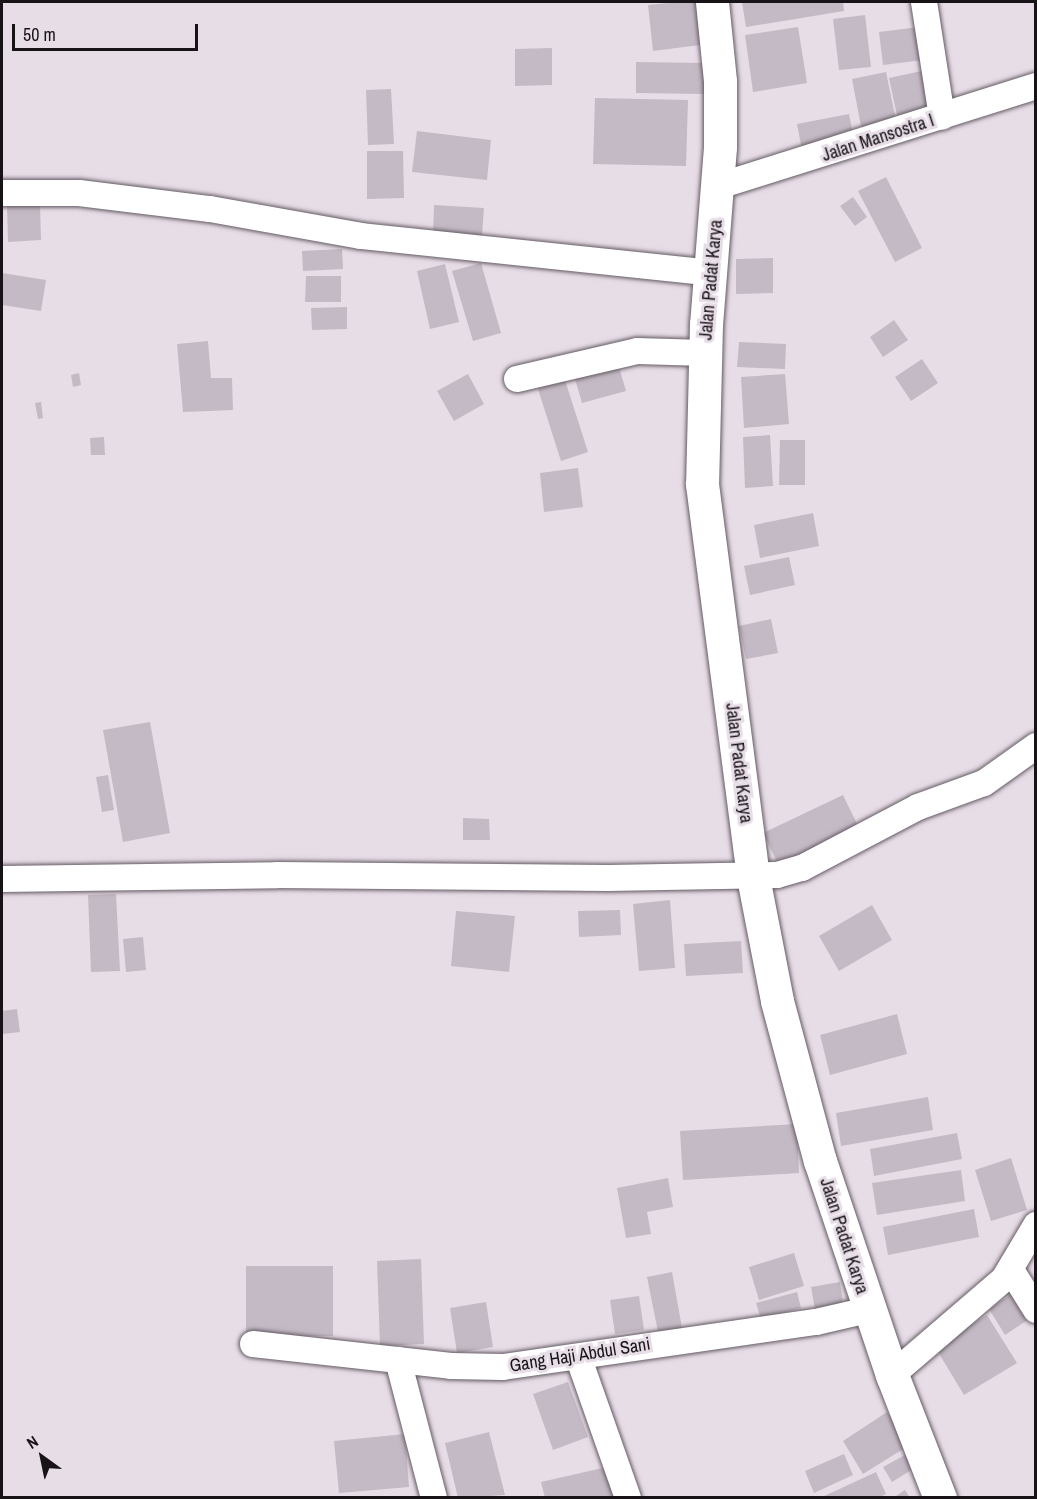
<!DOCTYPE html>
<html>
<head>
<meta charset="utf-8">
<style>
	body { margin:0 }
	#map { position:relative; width:1037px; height:1499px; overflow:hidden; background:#e7dde7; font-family:"Archivo Narrow",sans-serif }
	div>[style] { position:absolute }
	.building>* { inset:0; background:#c4bac5 }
	.roads { filter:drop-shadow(0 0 2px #645b64) drop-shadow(0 0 2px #645b64) }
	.street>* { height:26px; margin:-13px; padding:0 13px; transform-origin:13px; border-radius:13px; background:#fff }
	.secondary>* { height:33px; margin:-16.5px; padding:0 16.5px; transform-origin:16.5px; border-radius:16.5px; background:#fff }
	span { translate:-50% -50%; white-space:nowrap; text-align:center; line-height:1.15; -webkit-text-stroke:6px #e7dde7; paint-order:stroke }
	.street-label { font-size:18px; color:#171317 }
	.frame { position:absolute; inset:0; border:3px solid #171317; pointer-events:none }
	.north { position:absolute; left:12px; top:1427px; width:60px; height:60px; -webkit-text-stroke:4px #e7dde7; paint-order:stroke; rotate:327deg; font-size:16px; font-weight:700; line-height:24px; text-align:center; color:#171317 }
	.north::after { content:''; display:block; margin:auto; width:21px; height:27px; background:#171317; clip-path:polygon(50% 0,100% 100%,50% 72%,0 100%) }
	.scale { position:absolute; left:12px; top:24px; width:186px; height:27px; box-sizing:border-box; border:3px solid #171317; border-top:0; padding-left:8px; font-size:18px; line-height:21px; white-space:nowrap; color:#171317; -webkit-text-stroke:4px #e7dde7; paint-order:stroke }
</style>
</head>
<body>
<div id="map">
	<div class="building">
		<i style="clip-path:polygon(678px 2px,703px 2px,708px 44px,653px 51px,648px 5px)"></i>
		<i style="clip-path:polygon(742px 2px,843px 2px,844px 11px,746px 27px)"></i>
		<i style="clip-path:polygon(865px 15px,871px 67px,839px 70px,833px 19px)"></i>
		<i style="clip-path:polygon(798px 27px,807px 83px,753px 92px,745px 35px)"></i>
		<i style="clip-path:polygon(919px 27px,923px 60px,883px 65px,879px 32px)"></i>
		<i style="clip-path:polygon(552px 48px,552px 85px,515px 86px,515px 49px)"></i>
		<i style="clip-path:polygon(636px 62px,705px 63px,704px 94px,636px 93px)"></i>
		<i style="clip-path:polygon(926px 70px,936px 116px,899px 125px,889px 78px)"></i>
		<i style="clip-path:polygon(886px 72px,898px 130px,863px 137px,852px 79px)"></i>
		<i style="clip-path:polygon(391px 89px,394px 144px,368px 145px,366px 90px)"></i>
		<i style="clip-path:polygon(595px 98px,688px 100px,686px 166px,593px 164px)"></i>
		<i style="clip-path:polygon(849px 114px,855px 144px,803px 155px,797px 124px)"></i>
		<i style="clip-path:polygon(417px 131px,491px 140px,487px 180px,412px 172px)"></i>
		<i style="clip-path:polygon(367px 151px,403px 151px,404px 198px,367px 199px)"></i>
		<i style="clip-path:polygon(886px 177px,922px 248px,895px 262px,858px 191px)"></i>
		<i style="clip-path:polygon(853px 197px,867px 217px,855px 226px,840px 206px)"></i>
		<i style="clip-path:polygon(40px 204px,41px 240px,8px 242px,7px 205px)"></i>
		<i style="clip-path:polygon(434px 205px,484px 208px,482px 236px,433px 234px)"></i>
		<i style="clip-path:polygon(342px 249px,343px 269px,303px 271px,302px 251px)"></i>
		<i style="clip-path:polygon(773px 258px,773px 293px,736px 294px,736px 259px)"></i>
		<i style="clip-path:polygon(481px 263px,501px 333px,473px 341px,452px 271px)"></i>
		<i style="clip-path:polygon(445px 264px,459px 322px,430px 329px,417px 271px)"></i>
		<i style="clip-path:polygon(2px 273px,46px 280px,41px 311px,2px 305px)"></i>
		<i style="clip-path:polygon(306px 276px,341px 276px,341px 302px,305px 302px)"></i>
		<i style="clip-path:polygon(347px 307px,347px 329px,312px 330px,311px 308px)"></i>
		<i style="clip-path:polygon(894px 320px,908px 340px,883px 357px,870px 337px)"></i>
		<i style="clip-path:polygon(208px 341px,211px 378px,232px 378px,233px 410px,183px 412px,177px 344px)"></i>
		<i style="clip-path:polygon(739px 342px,786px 344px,785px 369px,737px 367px)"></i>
		<i style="clip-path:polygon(922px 359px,938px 383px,911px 401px,895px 377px)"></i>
		<i style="clip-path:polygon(617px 360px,626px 391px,582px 403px,573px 372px)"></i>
		<i style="clip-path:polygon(79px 373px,81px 385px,73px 387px,71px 375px)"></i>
		<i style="clip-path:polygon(468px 374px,484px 404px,454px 421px,437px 391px)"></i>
		<i style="clip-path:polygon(785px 374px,789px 424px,744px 428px,741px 377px)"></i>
		<i style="clip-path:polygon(564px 377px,588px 452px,561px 461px,537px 386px)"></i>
		<i style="clip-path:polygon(41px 402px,43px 418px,38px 419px,35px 403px)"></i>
		<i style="clip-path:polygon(770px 435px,773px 486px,745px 488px,743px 437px)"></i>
		<i style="clip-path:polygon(104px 437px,105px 455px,91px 455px,90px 438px)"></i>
		<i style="clip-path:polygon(780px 440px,805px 440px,805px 485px,779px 485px)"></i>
		<i style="clip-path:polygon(578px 468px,583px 507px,544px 512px,540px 473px)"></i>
		<i style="clip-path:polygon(813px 513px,819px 546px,760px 558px,754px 525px)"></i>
		<i style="clip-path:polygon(789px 557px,795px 585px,750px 595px,744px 566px)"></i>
		<i style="clip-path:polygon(771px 619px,778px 653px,746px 659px,739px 626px)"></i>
		<i style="clip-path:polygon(150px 722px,170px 833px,123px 842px,103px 730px)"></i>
		<i style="clip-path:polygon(108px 775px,114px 810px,102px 812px,96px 777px)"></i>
		<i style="clip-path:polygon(843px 795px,860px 830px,780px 868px,763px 833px)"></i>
		<i style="clip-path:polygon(463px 818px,489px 819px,490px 840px,463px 840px)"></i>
		<i style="clip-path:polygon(116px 894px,120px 971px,91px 972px,88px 895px)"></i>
		<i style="clip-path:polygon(670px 900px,675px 968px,639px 971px,633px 904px)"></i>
		<i style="clip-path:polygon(872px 905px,892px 940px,839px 971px,819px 936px)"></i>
		<i style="clip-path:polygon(620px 910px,621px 935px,579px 937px,578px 911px)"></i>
		<i style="clip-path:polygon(456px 911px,515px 916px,509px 972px,451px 966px)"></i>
		<i style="clip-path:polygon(143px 937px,146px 970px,126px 972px,123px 939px)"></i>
		<i style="clip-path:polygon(741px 941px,743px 973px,686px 976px,684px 944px)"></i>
		<i style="clip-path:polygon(17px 1009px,20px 1032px,2px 1034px,2px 1011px)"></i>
		<i style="clip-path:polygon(897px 1014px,907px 1054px,830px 1075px,820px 1035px)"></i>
		<i style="clip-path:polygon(928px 1097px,933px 1130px,841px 1146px,836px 1113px)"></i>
		<i style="clip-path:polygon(797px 1124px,799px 1173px,683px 1180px,680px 1131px)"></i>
		<i style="clip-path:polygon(957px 1133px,962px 1159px,874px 1176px,870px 1149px)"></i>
		<i style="clip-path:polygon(1011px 1158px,1027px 1210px,991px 1221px,975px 1170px)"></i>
		<i style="clip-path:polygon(961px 1170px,965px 1201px,877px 1215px,872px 1183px)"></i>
		<i style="clip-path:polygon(668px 1178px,673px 1207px,647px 1212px,651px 1234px,626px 1238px,617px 1188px)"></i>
		<i style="clip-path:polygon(974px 1209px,979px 1237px,888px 1255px,883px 1227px)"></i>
		<i style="clip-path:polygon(794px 1253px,804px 1286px,759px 1300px,749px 1267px)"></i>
		<i style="clip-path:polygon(421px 1259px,424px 1344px,380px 1346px,377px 1261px)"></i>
		<i style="clip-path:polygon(246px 1266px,333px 1266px,333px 1336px,246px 1336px)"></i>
		<i style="clip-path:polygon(672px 1272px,682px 1328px,658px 1332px,647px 1277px)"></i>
		<i style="clip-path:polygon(840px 1282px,844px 1310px,816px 1315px,811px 1287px)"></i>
		<i style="clip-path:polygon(1018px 1290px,1035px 1315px,1005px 1335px,989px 1309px)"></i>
		<i style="clip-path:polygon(797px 1292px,801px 1308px,761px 1319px,756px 1303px)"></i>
		<i style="clip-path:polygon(639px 1296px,644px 1330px,615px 1334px,610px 1300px)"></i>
		<i style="clip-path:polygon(486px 1302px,493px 1347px,457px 1353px,450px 1308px)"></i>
		<i style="clip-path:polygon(987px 1315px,1017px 1363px,964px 1395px,935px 1347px)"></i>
		<i style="clip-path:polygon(568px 1382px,588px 1437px,553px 1450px,533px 1394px)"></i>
		<i style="clip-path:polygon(887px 1412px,908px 1446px,863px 1474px,843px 1441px)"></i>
		<i style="clip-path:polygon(489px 1432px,505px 1495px,458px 1498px,445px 1443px)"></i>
		<i style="clip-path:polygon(405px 1434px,409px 1487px,339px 1493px,334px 1441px)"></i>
		<i style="clip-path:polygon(844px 1454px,853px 1475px,814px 1493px,805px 1471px)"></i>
		<i style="clip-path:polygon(905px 1455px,913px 1469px,892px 1482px,883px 1467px)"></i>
		<i style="clip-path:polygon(607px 1467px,614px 1498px,545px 1498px,541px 1482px)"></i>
		<i style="clip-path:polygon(876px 1472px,886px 1494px,878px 1498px,820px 1498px)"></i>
		<i style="clip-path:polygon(905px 1490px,910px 1498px,893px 1498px)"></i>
	</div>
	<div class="roads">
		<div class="street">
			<i style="left:924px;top:2px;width:116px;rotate:81.1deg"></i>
			<i style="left:719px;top:186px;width:332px;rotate:-17.5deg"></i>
			<i style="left:2px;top:193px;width:77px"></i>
			<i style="left:79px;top:193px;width:132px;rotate:7deg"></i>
			<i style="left:210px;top:209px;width:153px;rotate:10.1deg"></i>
			<i style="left:361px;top:236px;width:352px;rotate:6deg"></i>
			<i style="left:517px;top:379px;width:123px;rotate:-13.1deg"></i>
			<i style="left:637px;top:351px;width:68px;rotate:1.7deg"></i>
			<i style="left:2px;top:879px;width:275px;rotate:-0.8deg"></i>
			<i style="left:277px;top:875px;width:331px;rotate:0.5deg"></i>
			<i style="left:608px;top:878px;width:169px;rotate:-1deg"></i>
			<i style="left:777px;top:875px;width:26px;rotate:-16deg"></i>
			<i style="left:802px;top:868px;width:131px;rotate:-27.7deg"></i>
			<i style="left:918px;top:807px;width:70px;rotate:-20deg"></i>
			<i style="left:984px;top:783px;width:64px;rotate:-35.4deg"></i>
			<i style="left:1011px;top:1270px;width:47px;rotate:58deg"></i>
			<i style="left:253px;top:1344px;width:199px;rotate:6.3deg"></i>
			<i style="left:451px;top:1366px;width:52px;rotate:1.1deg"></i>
			<i style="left:503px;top:1367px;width:316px;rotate:-8.2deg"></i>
			<i style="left:816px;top:1322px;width:53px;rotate:-13deg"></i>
			<i style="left:579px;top:1359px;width:147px;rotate:70.6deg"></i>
			<i style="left:398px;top:1360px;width:143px;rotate:75.4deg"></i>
			<i style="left:892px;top:1375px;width:148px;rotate:-40.6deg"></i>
			<i style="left:1004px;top:1279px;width:63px;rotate:-59.3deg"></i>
		</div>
		<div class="secondary">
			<i style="left:712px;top:2px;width:79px;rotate:84.2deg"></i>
			<i style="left:720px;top:81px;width:66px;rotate:90deg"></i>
			<i style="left:720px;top:147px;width:178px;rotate:94.5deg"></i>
			<i style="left:706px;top:324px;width:160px;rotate:91.4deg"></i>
			<i style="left:702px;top:484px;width:396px;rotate:82.6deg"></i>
			<i style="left:753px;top:877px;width:126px;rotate:79deg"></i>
			<i style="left:777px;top:1001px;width:166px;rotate:75deg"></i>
			<i style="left:820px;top:1161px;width:226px;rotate:71.4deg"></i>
			<i style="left:892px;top:1375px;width:132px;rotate:68.7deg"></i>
		</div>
	</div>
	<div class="street-label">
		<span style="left:878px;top:138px;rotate:-18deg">Jalan Mansostra I</span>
		<span style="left:711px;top:280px;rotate:-85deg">Jalan Padat Karya</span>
		<span style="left:739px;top:763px;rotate:83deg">Jalan Padat Karya</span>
		<span style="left:844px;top:1236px;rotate:72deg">Jalan Padat Karya</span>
		<span style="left:580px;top:1355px;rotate:-9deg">Gang Haji Abdul Sani</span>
	</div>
	<div class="frame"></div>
	<div class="north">N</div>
	<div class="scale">50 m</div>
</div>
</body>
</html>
